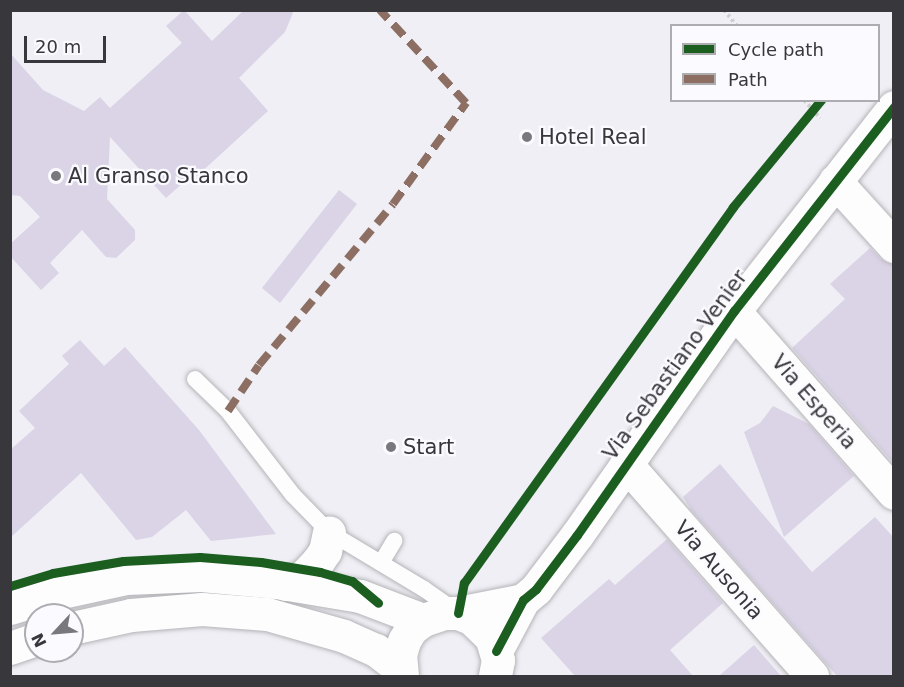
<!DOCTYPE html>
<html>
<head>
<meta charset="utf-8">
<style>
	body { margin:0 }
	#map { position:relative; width:904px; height:687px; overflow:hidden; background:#efeff5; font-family:"DejaVu Sans",sans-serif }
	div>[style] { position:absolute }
	.building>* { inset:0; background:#dbd3e6 }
	.path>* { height:4px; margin-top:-2px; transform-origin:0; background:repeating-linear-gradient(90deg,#d0d0d2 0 3px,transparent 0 6px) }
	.roads { filter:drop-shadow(0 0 2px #b4b4b8) drop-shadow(0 0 2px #b4b4b8) }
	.lane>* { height:16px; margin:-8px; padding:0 8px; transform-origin:8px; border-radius:8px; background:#fdfdfe }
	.street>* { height:33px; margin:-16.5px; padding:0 16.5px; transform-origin:16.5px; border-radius:16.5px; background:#fdfdfe }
	.secondary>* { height:33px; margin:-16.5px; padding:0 16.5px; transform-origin:16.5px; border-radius:16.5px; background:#fdfdfe }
	.quiet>* { height:8px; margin-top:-4px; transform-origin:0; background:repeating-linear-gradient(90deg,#8d6e63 0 15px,transparent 0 23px) }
	.cycleway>* { height:9px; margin:-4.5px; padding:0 4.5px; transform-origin:4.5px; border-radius:4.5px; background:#1b5e20 }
	.dots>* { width:16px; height:16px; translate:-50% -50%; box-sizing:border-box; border:3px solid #fbfbff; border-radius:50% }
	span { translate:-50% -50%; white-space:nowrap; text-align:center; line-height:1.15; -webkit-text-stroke:4.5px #fbfbff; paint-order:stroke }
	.poi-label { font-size:21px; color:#38383c }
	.left { translate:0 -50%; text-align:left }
	.street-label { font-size:21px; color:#38383c }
	.frame { position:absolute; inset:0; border:12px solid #38383c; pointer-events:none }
	.legend { position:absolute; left:670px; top:24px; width:210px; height:78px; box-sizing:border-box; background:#fbfbff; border:2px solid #adadb1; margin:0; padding:8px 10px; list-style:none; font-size:18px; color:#38383c }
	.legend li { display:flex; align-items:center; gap:12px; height:30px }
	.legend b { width:30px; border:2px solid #adadb1 }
	.north { position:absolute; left:24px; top:603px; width:60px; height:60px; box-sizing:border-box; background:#fbfbff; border:2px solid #adadb1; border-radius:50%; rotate:244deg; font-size:16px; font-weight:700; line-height:24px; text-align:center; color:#38383c }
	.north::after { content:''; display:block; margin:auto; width:21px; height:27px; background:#78787d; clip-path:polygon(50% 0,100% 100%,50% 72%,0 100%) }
	.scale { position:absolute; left:24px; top:36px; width:82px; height:27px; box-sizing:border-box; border:3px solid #38383c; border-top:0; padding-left:8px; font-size:18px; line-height:21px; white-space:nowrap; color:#38383c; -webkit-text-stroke:4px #fbfbff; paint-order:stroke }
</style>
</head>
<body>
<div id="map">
	<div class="building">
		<i style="clip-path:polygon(184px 10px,212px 41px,244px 10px,294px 10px,285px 32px,239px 78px,268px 111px,197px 176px,194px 173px,166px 198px,110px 137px,107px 199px,135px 230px,135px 240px,116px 258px,106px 257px,82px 230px,50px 263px,59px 273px,41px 290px,10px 256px,10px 244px,40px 217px,20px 196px,10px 195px,10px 53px,43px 90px,84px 111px,100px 97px,110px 108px,182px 43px,166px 26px)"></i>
		<i style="clip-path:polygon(339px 190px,357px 204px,280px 303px,262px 288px)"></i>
		<i style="clip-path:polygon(870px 248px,881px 259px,894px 264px,894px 464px,792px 348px,845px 299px,830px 284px)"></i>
		<i style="clip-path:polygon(80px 340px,104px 366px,125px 347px,199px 430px,276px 534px,211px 541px,186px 510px,152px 537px,136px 540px,81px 473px,10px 538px,10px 450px,35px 428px,19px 411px,69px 364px,62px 356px)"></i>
		<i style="clip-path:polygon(773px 406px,809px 424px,854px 476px,784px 537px,744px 432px,760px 423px)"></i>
		<i style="clip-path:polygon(720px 464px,812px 572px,875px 517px,894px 538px,894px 676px,837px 676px,691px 510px,683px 497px)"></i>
		<i style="clip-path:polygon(667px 539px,723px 603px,670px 650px,693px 676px,575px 676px,541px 638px,609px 579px,615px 585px)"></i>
		<i style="clip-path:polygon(754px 645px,781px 676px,719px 676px)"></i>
	</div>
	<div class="path">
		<i style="left:724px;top:10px;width:21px;rotate:51deg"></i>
		<i style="left:804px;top:100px;width:24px;rotate:48deg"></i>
	</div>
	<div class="roads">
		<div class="lane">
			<i style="left:195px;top:379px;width:46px;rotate:44.1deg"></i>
			<i style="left:228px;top:411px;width:106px;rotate:52.3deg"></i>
			<i style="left:293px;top:495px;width:52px;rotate:45.8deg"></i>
			<i style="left:329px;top:532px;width:111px;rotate:31deg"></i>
			<i style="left:424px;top:589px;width:38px;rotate:35deg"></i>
			<i style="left:381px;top:563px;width:26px;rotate:-59deg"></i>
		</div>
		<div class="street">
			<i style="left:835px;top:181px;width:88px;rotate:47.8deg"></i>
			<i style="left:734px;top:311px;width:242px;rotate:48.7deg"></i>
			<i style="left:626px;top:464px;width:282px;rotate:48.7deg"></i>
			<i style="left:458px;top:613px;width:66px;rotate:-11.3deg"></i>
			<i style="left:496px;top:651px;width:58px;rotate:-62.1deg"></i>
			<i style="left:523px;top:600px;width:17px;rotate:-40deg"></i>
			<i style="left:536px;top:589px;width:68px;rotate:-52.8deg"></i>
			<i style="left:577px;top:535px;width:274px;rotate:-55deg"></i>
			<i style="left:734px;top:311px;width:259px;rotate:-51.9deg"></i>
		</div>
		<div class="secondary">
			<i style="left:286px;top:584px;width:20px;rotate:-24deg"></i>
			<i style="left:304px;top:576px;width:21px;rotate:-47deg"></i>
			<i style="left:318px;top:561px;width:12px;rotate:-55deg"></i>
			<i style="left:325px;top:551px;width:19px;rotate:-78deg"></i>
			<i style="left:10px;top:608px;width:53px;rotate:-17.4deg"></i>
			<i style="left:61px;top:592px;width:66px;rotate:-12.2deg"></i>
			<i style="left:126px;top:578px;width:75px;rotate:-2.3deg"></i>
			<i style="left:201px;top:575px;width:75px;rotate:5.3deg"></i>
			<i style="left:276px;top:582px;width:85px;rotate:9.5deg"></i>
			<i style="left:360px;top:596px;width:67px;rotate:20.9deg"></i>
			<i style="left:72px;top:628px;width:60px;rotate:-12.4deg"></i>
			<i style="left:131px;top:615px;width:71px;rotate:-4.8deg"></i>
			<i style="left:202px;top:609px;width:65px;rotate:4.4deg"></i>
			<i style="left:267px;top:614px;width:80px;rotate:15.9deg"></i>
			<i style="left:344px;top:636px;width:35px;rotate:24deg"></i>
			<i style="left:376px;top:650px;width:31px;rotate:38deg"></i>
			<i style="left:10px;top:648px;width:28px;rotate:-19deg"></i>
			<i style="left:402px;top:676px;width:21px;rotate:-95deg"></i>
			<i style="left:400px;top:655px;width:15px;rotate:-74deg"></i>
			<i style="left:404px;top:641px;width:14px;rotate:-60deg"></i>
			<i style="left:411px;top:629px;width:15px;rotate:-37deg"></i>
			<i style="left:423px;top:620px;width:23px;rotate:-18deg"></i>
			<i style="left:445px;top:613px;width:13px"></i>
			<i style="left:458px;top:613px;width:14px;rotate:21deg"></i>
			<i style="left:471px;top:618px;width:28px;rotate:44deg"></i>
			<i style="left:491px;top:637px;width:24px;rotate:73deg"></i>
			<i style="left:498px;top:660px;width:16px;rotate:101deg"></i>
		</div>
	</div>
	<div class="quiet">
		<i style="left:228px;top:411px;width:55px;rotate:-56deg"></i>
		<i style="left:259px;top:365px;width:209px;rotate:-50.2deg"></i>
		<i style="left:393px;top:204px;width:125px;rotate:-54.1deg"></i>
		<i style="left:466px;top:103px;width:127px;rotate:-132.8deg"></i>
	</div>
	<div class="cycleway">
		<i style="left:10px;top:586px;width:45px;rotate:-16.8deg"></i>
		<i style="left:53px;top:573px;width:71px;rotate:-9.7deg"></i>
		<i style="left:123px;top:561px;width:77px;rotate:-3deg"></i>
		<i style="left:200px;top:557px;width:61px;rotate:4.7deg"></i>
		<i style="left:261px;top:562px;width:60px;rotate:9.6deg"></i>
		<i style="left:320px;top:572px;width:33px;rotate:16deg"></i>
		<i style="left:352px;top:581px;width:34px;rotate:40deg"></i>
		<i style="left:458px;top:613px;width:31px;rotate:-79deg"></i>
		<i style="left:464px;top:583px;width:462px;rotate:-54.4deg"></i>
		<i style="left:733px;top:207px;width:139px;rotate:-50.6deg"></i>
		<i style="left:496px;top:651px;width:58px;rotate:-62.1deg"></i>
		<i style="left:523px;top:600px;width:17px;rotate:-40deg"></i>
		<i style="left:536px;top:589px;width:68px;rotate:-52.8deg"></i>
		<i style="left:577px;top:535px;width:274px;rotate:-55deg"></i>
		<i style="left:734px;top:311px;width:259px;rotate:-51.9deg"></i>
	</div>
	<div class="dots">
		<i style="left:527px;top:137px;background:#78787d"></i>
		<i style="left:56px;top:176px;background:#78787d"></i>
		<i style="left:391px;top:447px;background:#78787d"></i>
	</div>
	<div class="poi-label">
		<span class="left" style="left:539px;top:137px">Hotel Real</span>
		<span class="left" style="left:68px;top:176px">Al Granso Stanco</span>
		<span class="left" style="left:403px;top:447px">Start</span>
	</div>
	<div class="street-label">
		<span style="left:675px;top:365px;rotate:-54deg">Via Sebastiano Venier</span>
		<span style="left:814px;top:402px;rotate:49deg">Via Esperia</span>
		<span style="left:719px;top:570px;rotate:49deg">Via Ausonia</span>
	</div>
	<div class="frame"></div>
	<ul class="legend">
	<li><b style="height:8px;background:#1b5e20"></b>Cycle path</li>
	<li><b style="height:8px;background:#8d6e63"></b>Path</li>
	</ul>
	<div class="north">N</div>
	<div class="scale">20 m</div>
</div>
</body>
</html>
